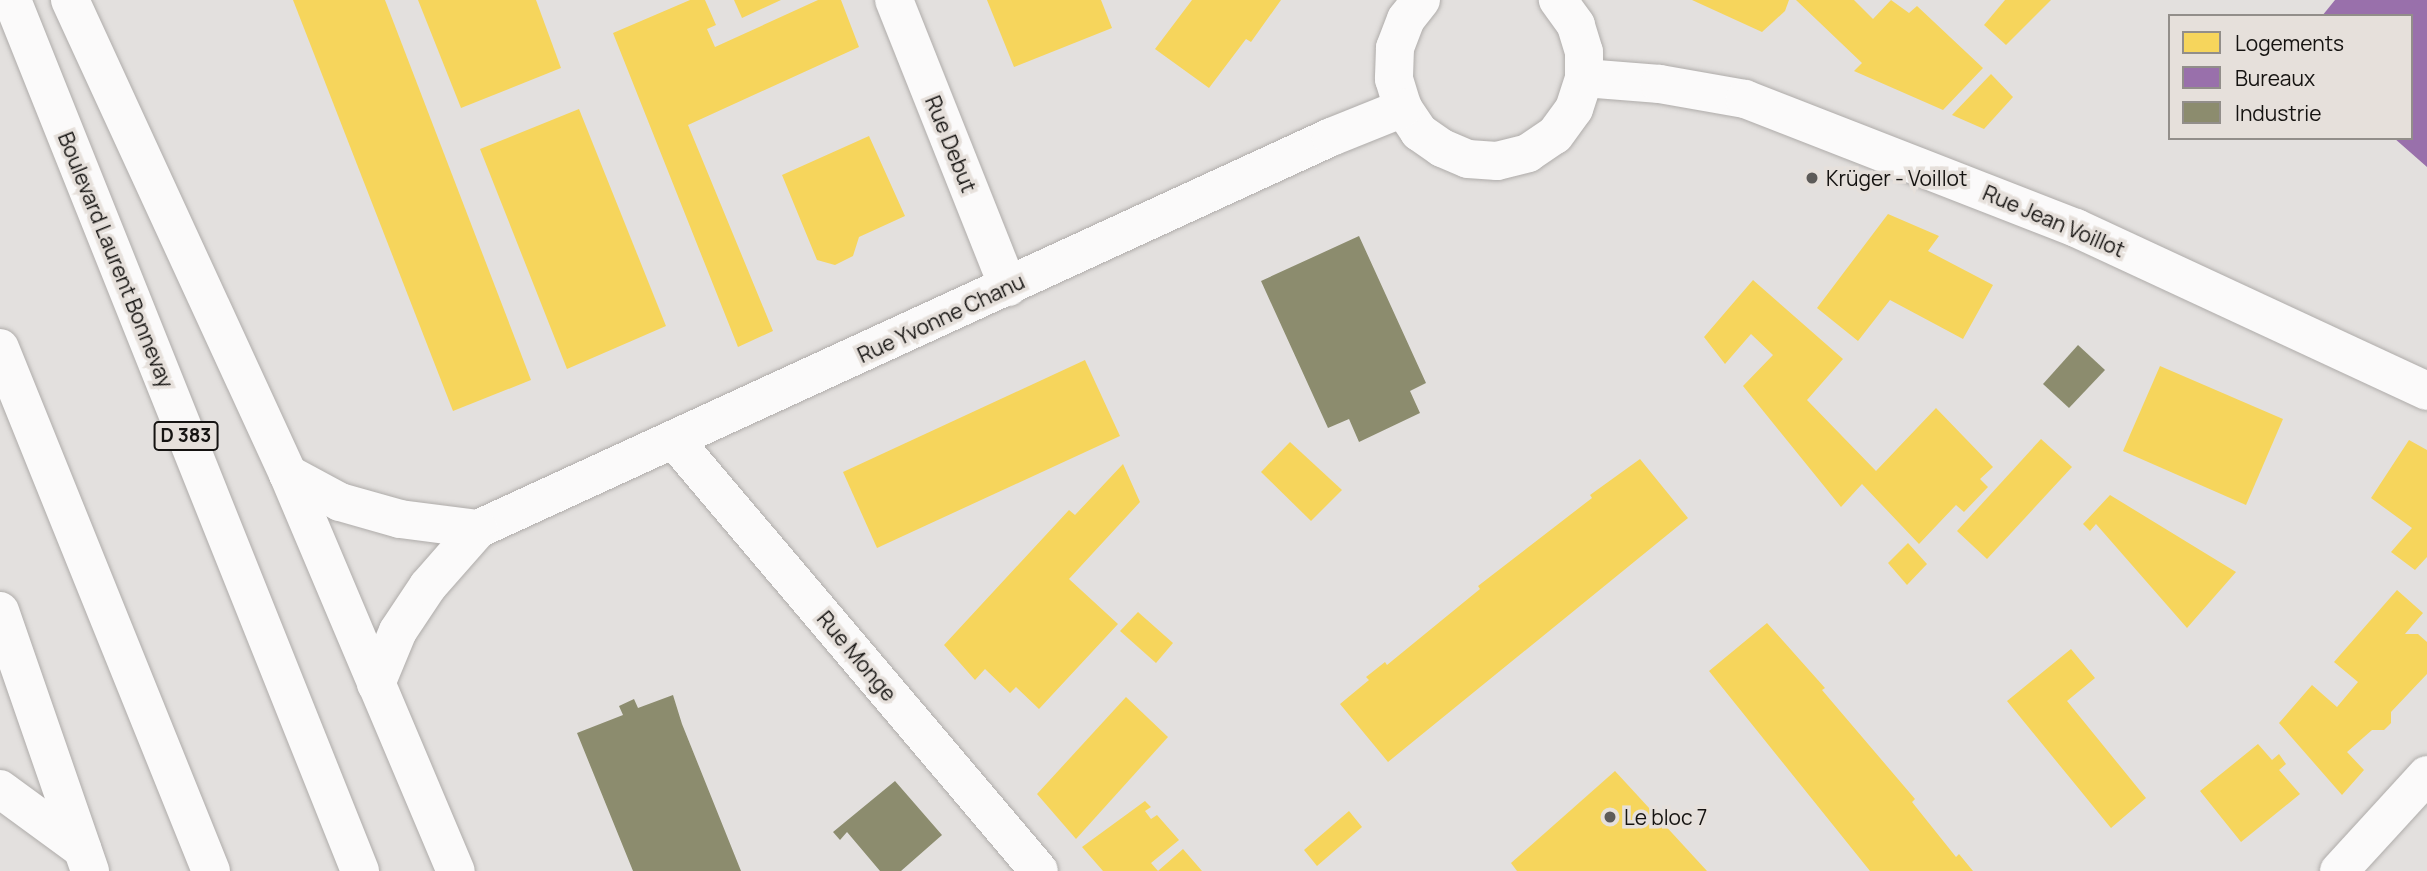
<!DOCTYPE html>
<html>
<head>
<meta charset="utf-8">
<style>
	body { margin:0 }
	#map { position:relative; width:2427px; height:871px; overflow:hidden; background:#e3e0de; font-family:Manrope,sans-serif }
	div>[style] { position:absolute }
	.homes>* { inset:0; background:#f6d55c }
	.offices>* { inset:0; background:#9970ab }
	.industry>* { inset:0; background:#8c8c6e }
	.roads { filter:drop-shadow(0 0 2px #afacaa) drop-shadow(0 0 2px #afacaa) }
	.street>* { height:38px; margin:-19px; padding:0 19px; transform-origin:19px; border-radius:19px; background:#fbfafa }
	.highway>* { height:38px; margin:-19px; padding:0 19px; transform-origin:19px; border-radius:19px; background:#fbfafa }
	.dots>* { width:19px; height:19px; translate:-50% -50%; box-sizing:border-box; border:4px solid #e6e0db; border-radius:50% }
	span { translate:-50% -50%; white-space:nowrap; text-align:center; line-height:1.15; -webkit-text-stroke:7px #e6e0db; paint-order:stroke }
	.shield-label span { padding:2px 5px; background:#e6e0db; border:2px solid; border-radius:5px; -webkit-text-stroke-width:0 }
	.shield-label { font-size:19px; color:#151311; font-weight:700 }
	.street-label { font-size:21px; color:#151311 }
	.poi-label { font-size:21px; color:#151311 }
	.left { translate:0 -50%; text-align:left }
	.legend { position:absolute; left:2168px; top:14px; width:245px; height:126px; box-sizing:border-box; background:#e6e0db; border:2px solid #928e8a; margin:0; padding:9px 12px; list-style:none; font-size:21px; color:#151311 }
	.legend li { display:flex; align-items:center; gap:14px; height:35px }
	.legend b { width:35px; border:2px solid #928e8a }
</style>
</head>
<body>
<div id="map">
	<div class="homes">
		<i style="clip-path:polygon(293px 0,385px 0,531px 380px,453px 411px)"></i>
		<i style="clip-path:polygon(418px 0,536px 0,561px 68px,461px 108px)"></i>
		<i style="clip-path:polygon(690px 0,705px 0,716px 25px,707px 29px,715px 47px,818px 0,841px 0,859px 47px,688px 125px,773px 331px,738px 347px,613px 33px)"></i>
		<i style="clip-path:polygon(734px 0,781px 0,742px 18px)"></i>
		<i style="clip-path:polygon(987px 0,1101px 0,1112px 28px,1014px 67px)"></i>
		<i style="clip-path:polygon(1192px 0,1281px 0,1251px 42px,1246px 39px,1209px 88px,1155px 49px)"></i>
		<i style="clip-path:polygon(1692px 0,1789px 0,1785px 11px,1762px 32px)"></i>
		<i style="clip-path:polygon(1796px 0,1854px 0,1873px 19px,1891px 0,1909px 13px,1917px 6px,1983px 68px,1943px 110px,1854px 71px,1862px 63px)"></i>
		<i style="clip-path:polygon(2005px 0,2051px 0,2006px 45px,1984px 25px)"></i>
		<i style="clip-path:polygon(1991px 74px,2013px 97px,1984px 129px,1952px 115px)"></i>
		<i style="clip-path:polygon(579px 109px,666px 326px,567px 369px,480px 149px)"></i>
		<i style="clip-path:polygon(869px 136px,905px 216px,859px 237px,853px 256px,835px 265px,817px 260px,782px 175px)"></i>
		<i style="clip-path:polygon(1888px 214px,1939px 236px,1928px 251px,1993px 285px,1963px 339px,1890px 300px,1858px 341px,1817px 308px)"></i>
		<i style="clip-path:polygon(1753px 280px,1843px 359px,1807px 400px,1876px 471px,1936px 408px,1993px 467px,1980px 479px,1988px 487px,1964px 512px,1956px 505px,1919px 544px,1862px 484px,1841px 507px,1743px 386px,1773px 355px,1751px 334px,1725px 364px,1704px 337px)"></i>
		<i style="clip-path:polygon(1085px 360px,1120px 436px,877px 548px,843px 472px)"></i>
		<i style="clip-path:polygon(2160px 366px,2283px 419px,2246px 505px,2123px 451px)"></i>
		<i style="clip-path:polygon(2041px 439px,2072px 467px,1987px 559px,1957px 531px)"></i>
		<i style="clip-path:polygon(2409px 440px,2427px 450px,2427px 557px,2415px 570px,2391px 552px,2412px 528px,2371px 498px)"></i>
		<i style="clip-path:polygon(1290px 442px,1342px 490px,1311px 521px,1261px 472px)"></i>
		<i style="clip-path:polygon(1640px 459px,1688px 518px,1388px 762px,1340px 704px,1369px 680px,1366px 677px,1385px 662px,1387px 665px,1480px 589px,1478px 586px,1592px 498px,1590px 495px)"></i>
		<i style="clip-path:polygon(1123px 464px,1140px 502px,1069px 579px,1118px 624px,1039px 709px,1016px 687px,1010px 693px,985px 669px,975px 680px,944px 645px,1069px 510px,1075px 515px)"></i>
		<i style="clip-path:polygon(2110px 495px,2236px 572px,2187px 628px,2096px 524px,2090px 531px,2083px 524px)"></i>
		<i style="clip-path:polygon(1908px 543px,1927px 564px,1907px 585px,1888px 563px)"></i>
		<i style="clip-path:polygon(2397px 590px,2423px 613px,2405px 634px,2418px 634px,2427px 642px,2427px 674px,2391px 712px,2391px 723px,2384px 730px,2372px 730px,2347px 752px,2364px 770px,2342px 795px,2279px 723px,2312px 685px,2337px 707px,2358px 682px,2334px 662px)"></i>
		<i style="clip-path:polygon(1138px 612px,1173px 643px,1156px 663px,1120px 631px)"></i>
		<i style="clip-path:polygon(1767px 623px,1825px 688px,1822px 690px,1915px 799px,1912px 802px,1956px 857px,1959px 854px,1973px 871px,1870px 871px,1709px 671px)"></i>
		<i style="clip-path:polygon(2071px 649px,2095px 678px,2067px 701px,2146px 798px,2111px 828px,2007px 701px)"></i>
		<i style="clip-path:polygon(1126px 697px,1168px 737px,1076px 839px,1037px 794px)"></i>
		<i style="clip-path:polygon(2258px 744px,2272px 760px,2279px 754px,2286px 764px,2279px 770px,2300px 794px,2241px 842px,2200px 791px)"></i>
		<i style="clip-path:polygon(1615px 771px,1707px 871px,1517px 871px,1511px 863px)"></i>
		<i style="clip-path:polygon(1145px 801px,1151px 807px,1145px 811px,1151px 819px,1157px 815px,1179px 840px,1151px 863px,1158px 871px,1183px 849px,1202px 871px,1103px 871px,1082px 847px)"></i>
		<i style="clip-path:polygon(1349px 811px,1362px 827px,1317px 866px,1304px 850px)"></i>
	</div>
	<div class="offices">
		<i style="clip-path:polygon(2335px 0,2427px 0,2427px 167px,2394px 138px,2411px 138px,2411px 16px,2322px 16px)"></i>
	</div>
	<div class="industry">
		<i style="clip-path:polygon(1359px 236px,1426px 383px,1410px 391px,1420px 413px,1359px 442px,1349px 419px,1328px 428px,1261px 281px)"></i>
		<i style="clip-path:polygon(2078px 345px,2105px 370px,2069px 408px,2043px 384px)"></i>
		<i style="clip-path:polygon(673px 695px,682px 724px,741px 871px,633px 871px,577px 733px,623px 715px,619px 706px,634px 699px,638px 708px)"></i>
		<i style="clip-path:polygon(895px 781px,942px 835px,901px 871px,880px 871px,847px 832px,840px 840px,833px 832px)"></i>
	</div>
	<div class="roads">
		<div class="street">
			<i style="left:894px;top:0;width:309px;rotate:68.3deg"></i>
			<i style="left:1421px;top:0;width:24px;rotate:128deg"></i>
			<i style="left:1406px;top:19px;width:31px;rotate:111deg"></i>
			<i style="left:1395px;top:48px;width:31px;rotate:92deg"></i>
			<i style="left:1394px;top:79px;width:30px;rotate:73deg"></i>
			<i style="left:1403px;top:108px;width:29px;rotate:56deg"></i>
			<i style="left:1419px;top:132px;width:28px;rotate:35deg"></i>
			<i style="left:1442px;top:148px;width:28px;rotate:23deg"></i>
			<i style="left:1468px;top:159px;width:29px;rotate:4deg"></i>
			<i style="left:1497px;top:161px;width:32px;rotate:-14deg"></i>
			<i style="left:1528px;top:153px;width:32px;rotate:-34deg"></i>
			<i style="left:1555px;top:135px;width:32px;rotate:-54deg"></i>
			<i style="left:1574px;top:109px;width:33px;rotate:-72deg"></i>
			<i style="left:1584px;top:78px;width:26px;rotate:-90deg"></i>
			<i style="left:1584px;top:52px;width:28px;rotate:-107deg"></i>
			<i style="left:1576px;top:25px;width:31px;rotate:-126deg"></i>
			<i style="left:1584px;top:78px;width:76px;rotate:4.5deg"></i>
			<i style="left:1660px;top:84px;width:86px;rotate:10deg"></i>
			<i style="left:1745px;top:99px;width:355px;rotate:21.3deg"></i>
			<i style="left:2076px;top:228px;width:387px;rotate:24.9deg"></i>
			<i style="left:675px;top:441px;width:563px;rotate:49.75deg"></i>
			<i style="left:478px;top:529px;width:939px;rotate:-24.68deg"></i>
			<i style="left:1331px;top:137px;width:78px;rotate:-21.9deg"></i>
			<i style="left:2339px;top:871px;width:130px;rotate:-47.5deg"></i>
		</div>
		<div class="highway">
			<i style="left:12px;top:0;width:938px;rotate:68.22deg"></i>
			<i style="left:70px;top:0;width:522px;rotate:65.3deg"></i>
			<i style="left:288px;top:474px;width:431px;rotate:67.1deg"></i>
			<i style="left:0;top:348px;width:564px;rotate:68.03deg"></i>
			<i style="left:288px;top:474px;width:59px;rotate:28.3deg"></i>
			<i style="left:340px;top:502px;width:62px;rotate:15.8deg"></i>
			<i style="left:400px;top:519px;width:79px;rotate:7.3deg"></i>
			<i style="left:0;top:611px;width:275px;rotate:70.9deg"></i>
			<i style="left:376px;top:684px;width:57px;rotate:-67.5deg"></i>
			<i style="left:398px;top:631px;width:54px;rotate:-56.3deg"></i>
			<i style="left:428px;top:586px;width:76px;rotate:-48.7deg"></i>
			<i style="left:0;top:789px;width:102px;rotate:36.2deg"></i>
		</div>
	</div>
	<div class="dots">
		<i style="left:1812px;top:178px;background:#5d5b59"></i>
		<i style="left:1610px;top:817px;background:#5d5b59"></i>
	</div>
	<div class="shield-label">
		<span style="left:186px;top:436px">D 383</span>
	</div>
	<div class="street-label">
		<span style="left:951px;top:144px;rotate:68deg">Rue Debut</span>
		<span style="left:2054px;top:221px;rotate:23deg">Rue Jean Voillot</span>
		<span style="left:116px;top:260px;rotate:68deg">Boulevard Laurent Bonnevay</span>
		<span style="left:941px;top:318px;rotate:-25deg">Rue Yvonne Chanu</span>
		<span style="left:857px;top:656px;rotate:50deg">Rue Monge</span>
	</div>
	<div class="poi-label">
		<span class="left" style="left:1826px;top:178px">Krüger - Voillot</span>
		<span class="left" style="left:1624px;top:817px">Le bloc 7</span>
	</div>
	<ul class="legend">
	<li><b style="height:19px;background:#f6d55c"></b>Logements</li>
	<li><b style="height:19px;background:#9970ab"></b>Bureaux</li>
	<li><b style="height:19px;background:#8c8c6e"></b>Industrie</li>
	</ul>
</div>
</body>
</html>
